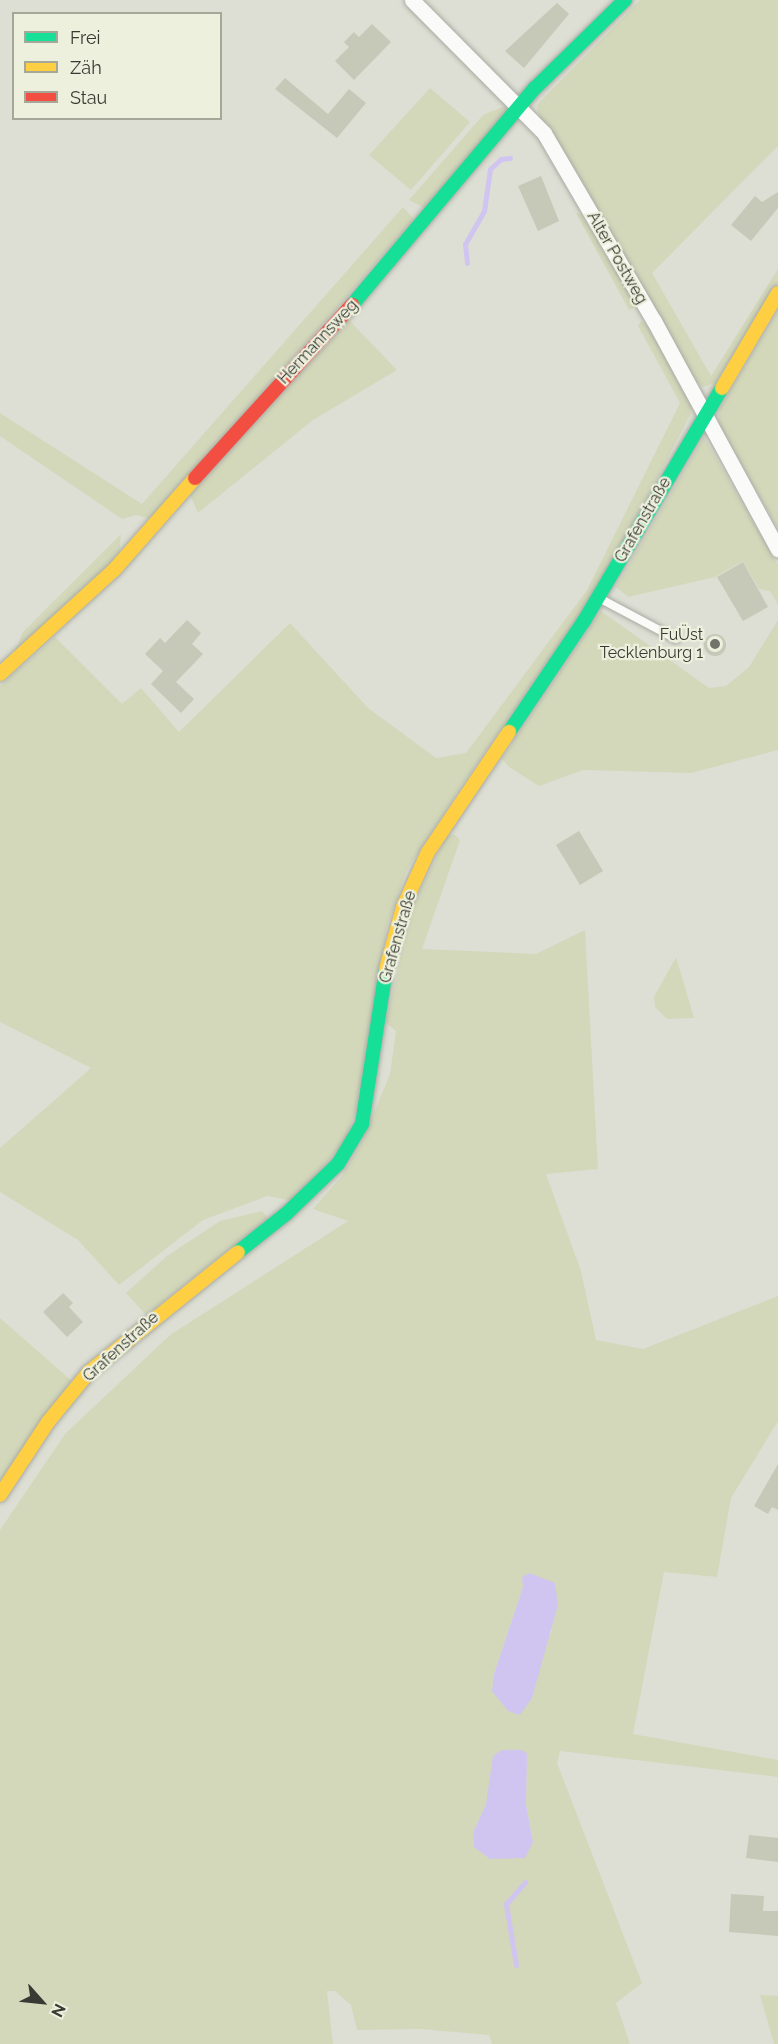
<!DOCTYPE html>
<html>
<head>
<meta charset="utf-8">
<style>
	body { margin:0 }
	#map { position:relative; width:778px; height:2044px; overflow:hidden; background:#dddfd4; font-family:Raleway,sans-serif }
	div>[style] { position:absolute }
	.green>* { inset:0; background:#d3d8ba }
	.water>* { inset:0; background:#cfc5f0 }
	.stream>* { height:5px; margin:-2.5px; padding:0 2.5px; transform-origin:2.5px; border-radius:2.5px; background:#cfc5f0 }
	.building>* { inset:0; background:#c6c9b7 }
	.round { border-radius:50% }
	.roads { filter:drop-shadow(0 0 2px #a9aba3) drop-shadow(0 0 2px #a9aba3) }
	.lane>* { height:8px; margin:-4px; padding:0 4px; transform-origin:4px; border-radius:4px; background:#fafaf9 }
	.street>* { height:15px; margin:-7.5px; padding:0 7.5px; transform-origin:7.5px; border-radius:7.5px; background:#fafaf9 }
	.fast>* { height:14px; margin:-7px; padding:0 7px; transform-origin:7px; border-radius:7px; background:#16e098 }
	.slow>* { height:14px; margin:-7px; padding:0 7px; transform-origin:7px; border-radius:7px; background:#ffcf43 }
	.jam>* { height:14px; margin:-7px; padding:0 7px; transform-origin:7px; border-radius:7px; background:#f24e42 }
	.dots>* { width:16px; height:16px; translate:-50% -50%; box-sizing:border-box; border:3px solid #edf0dd; border-radius:50% }
	span { translate:-50% -50%; white-space:nowrap; text-align:center; line-height:1.15; -webkit-text-stroke:4.5px #edf0dd; paint-order:stroke }
	.street-label { font-size:16px; color:#393a33 }
	.poi-label { font-size:16px; color:#393a33 }
	.right { translate:-100% -50%; text-align:right }
	.legend { position:absolute; left:12px; top:12px; width:210px; height:108px; box-sizing:border-box; background:#edf0dd; border:2px solid #a5a799; margin:0; padding:8px 10px; list-style:none; font-size:18px; color:#393a33 }
	.legend li { display:flex; align-items:center; gap:12px; height:30px }
	.legend b { width:30px; border:2px solid #a5a799 }
	.north { position:absolute; left:12px; top:1972px; width:60px; height:60px; -webkit-text-stroke:4px #edf0dd; paint-order:stroke; rotate:117deg; font-size:16px; font-weight:700; line-height:24px; text-align:center; color:#393a33 }
	.north::after { content:''; display:block; margin:auto; width:21px; height:27px; background:#393a33; clip-path:polygon(50% 0,100% 100%,50% 72%,0 100%) }
</style>
</head>
<body>
<div id="map">
	<div class="green">
		<i style="clip-path:polygon(640px 0,778px 0,778px 146px,652px 273px,711px 376px,778px 269px,778px 284px,715px 383px,703px 387px,694px 380px,540px 122px,537px 105px)"></i>
		<i style="clip-path:polygon(430px 88px,470px 122px,411px 190px,369px 155px)"></i>
		<i style="clip-path:polygon(505px 106px,507px 114px,426px 209px,409px 200px,483px 115px)"></i>
		<i style="clip-path:polygon(403px 207px,414px 219px,152px 520px,137px 515px,122px 519px,0 436px,0 413px,142px 504px)"></i>
		<i style="clip-path:polygon(576px 213px,581px 214px,635px 302px,634px 308px,629px 310px)"></i>
		<i style="clip-path:polygon(778px 311px,778px 528px,718px 424px,719px 410px)"></i>
		<i style="clip-path:polygon(348px 319px,397px 370px,313px 420px,198px 513px,190px 495px)"></i>
		<i style="clip-path:polygon(641px 321px,650px 326px,693px 401px,691px 413px,606px 577px,455px 795px,406px 872px,387px 926px,356px 1108px,346px 1140px,294px 1201px,267px 1196px,203px 1220px,119px 1285px,78px 1240px,0 1192px,0 1148px,91px 1068px,0 1022px,0 686px,55px 637px,122px 704px,141px 688px,179px 732px,290px 623px,368px 708px,436px 758px,466px 753px,587px 590px,680px 403px,638px 326px)"></i>
		<i style="clip-path:polygon(704px 437px,778px 565px,778px 605px,770px 591px,759px 589px,743px 561px,715px 577px,628px 597px,616px 587px)"></i>
		<i style="clip-path:polygon(121px 534px,119px 556px,13px 655px,23px 632px)"></i>
		<i style="clip-path:polygon(601px 611px,709px 688px,726px 686px,749px 667px,778px 620px,778px 750px,691px 773px,583px 770px,539px 786px,509px 767px,502px 759px)"></i>
		<i style="clip-path:polygon(evenodd,454px 834px,460px 840px,422px 949px,536px 954px,585px 930px,598px 1169px,546px 1174px,581px 1271px,596px 1340px,643px 1349px,778px 1296px,778px 1421px,731px 1498px,717px 1577px,664px 1572px,633px 1734px,778px 1760px,778px 1777px,560px 1751px,557px 1763px,642px 1983px,616px 2003px,630px 2044px,492px 2044px,489px 2035px,420px 2029px,357px 2030px,351px 2005px,335px 1991px,327px 1991px,333px 2044px,0 2044px,0 1530px,65px 1434px,170px 1335px,348px 1221px,313px 1209px,341px 1177px,360px 1146px,390px 1074px,396px 1031px,386px 1023px,410px 913px,446px 837px,454px 834px,522px 1577px,552px 1630px,540px 1657px,532px 1698px,494px 1674px,523px 1587px,522px 1577px,454px 834px,527px 1754px,526px 1805px,533px 1842px,473px 1833px,486px 1804px,527px 1754px)"></i>
		<i style="clip-path:polygon(676px 957px,694px 1018px,667px 1019px,655px 1007px,654px 997px)"></i>
		<i style="clip-path:polygon(262px 1211px,268px 1218px,146px 1315px,126px 1293px,167px 1256px,220px 1221px)"></i>
		<i style="clip-path:polygon(0 1318px,72px 1381px,0 1481px)"></i>
		<i style="clip-path:polygon(760px 1995px,778px 1996px,778px 2044px,774px 2044px)"></i>
	</div>
	<div class="water">
		<i style="clip-path:polygon(529px 1573px,555px 1583px,558px 1605px,532px 1698px,520px 1715px,508px 1711px,492px 1691px,494px 1674px,523px 1587px,522px 1577px)"></i>
		<i style="clip-path:polygon(502px 1750px,522px 1750px,527px 1754px,526px 1805px,533px 1842px,525px 1858px,490px 1859px,474px 1847px,473px 1833px,486px 1804px,493px 1756px)"></i>
	</div>
	<div class="stream">
		<i style="left:467px;top:263px;width:19px;rotate:-96deg"></i>
		<i style="left:465px;top:244px;width:38px;rotate:-60deg"></i>
		<i style="left:484px;top:211px;width:42px;rotate:-81.9deg"></i>
		<i style="left:490px;top:169px;width:15px;rotate:-42deg"></i>
		<i style="left:501px;top:159px;width:9px;rotate:-6deg"></i>
		<i style="left:516px;top:1965px;width:62px;rotate:-99.3deg"></i>
		<i style="left:506px;top:1904px;width:29px;rotate:-49deg"></i>
	</div>
	<div class="building">
		<i style="clip-path:polygon(557px 3px,569px 14px,524px 68px,505px 51px)"></i>
		<i style="clip-path:polygon(372px 24px,391px 42px,354px 80px,335px 61px,349px 47px,344px 42px,354px 32px,359px 37px)"></i>
		<i style="clip-path:polygon(285px 78px,328px 114px,349px 89px,366px 103px,337px 138px,275px 89px)"></i>
		<i style="clip-path:polygon(541px 176px,559px 221px,538px 231px,518px 186px)"></i>
		<i style="clip-path:polygon(778px 192px,778px 208px,751px 241px,731px 225px,755px 196px,762px 202px)"></i>
		<i style="clip-path:polygon(743px 562px,768px 607px,743px 621px,717px 577px)"></i>
		<i style="clip-path:polygon(187px 620px,201px 633px,192px 644px,203px 654px,176px 682px,194px 699px,181px 713px,151px 684px,163px 671px,145px 654px,160px 638px,165px 643px)"></i>
		<i class="round" style="left:704px;top:634px;width:22px;height:22px"></i>
		<i style="clip-path:polygon(579px 831px,603px 871px,580px 885px,556px 845px)"></i>
		<i style="clip-path:polygon(63px 1293px,73px 1303px,69px 1307px,83px 1322px,67px 1337px,43px 1312px)"></i>
		<i style="clip-path:polygon(778px 1464px,778px 1510px,772px 1507px,768px 1514px,754px 1506px)"></i>
		<i style="clip-path:polygon(749px 1835px,778px 1838px,778px 1862px,746px 1858px)"></i>
		<i style="clip-path:polygon(731px 1894px,764px 1896px,763px 1911px,778px 1911px,778px 1936px,729px 1932px)"></i>
	</div>
	<div class="roads">
		<div class="lane">
			<i style="left:599px;top:598px;width:87px;rotate:28deg"></i>
		</div>
		<div class="street">
			<i style="left:412px;top:0;width:187px;rotate:45.2deg"></i>
			<i style="left:544px;top:133px;width:218px;rotate:59.7deg"></i>
			<i style="left:654px;top:321px;width:260px;rotate:61.5deg"></i>
		</div>
		<div class="fast">
			<i style="left:352px;top:305px;width:284px;rotate:-49.9deg"></i>
			<i style="left:535px;top:88px;width:126px;rotate:-44.4deg"></i>
			<i style="left:509px;top:732px;width:134px;rotate:-56deg"></i>
			<i style="left:584px;top:621px;width:271px;rotate:-59.4deg"></i>
			<i style="left:238px;top:1252px;width:61px;rotate:-38.4deg"></i>
			<i style="left:286px;top:1214px;width:72px;rotate:-43.9deg"></i>
			<i style="left:338px;top:1164px;width:47px;rotate:-59deg"></i>
			<i style="left:362px;top:1124px;width:157px;rotate:-81.2deg"></i>
		</div>
		<div class="slow">
			<i style="left:722px;top:388px;width:110px;rotate:-59.5deg"></i>
			<i style="left:0;top:674px;width:154px;rotate:-42.4deg"></i>
			<i style="left:114px;top:570px;width:123px;rotate:-48.6deg"></i>
			<i style="left:386px;top:969px;width:64px;rotate:-74.7deg"></i>
			<i style="left:403px;top:907px;width:60px;rotate:-65.6deg"></i>
			<i style="left:428px;top:852px;width:145px;rotate:-56deg"></i>
			<i style="left:0;top:1495px;width:87px;rotate:-56.7deg"></i>
			<i style="left:48px;top:1422px;width:65px;rotate:-50.6deg"></i>
			<i style="left:89px;top:1372px;width:191px;rotate:-38.8deg"></i>
		</div>
		<div class="jam">
			<i style="left:195px;top:478px;width:234px;rotate:-47.8deg"></i>
		</div>
	</div>
	<div class="dots">
		<i style="left:715px;top:644px;background:#72746b"></i>
	</div>
	<div class="street-label">
		<span style="left:617px;top:258px;rotate:60deg">Alter Postweg</span>
		<span style="left:318px;top:342px;rotate:-47deg">Hermannsweg</span>
		<span style="left:643px;top:520px;rotate:-60deg">Grafenstraße</span>
		<span style="left:398px;top:937px;rotate:-74deg">Grafenstraße</span>
		<span style="left:121px;top:1347px;rotate:-42deg">Grafenstraße</span>
	</div>
	<div class="poi-label">
		<span class="right" style="left:703px;top:644px">FuÜst<br>Tecklenburg 1</span>
	</div>
	<ul class="legend">
	<li><b style="height:8px;background:#16e098"></b>Frei</li>
	<li><b style="height:8px;background:#ffcf43"></b>Zäh</li>
	<li><b style="height:8px;background:#f24e42"></b>Stau</li>
	</ul>
	<div class="north">N</div>
</div>
</body>
</html>
